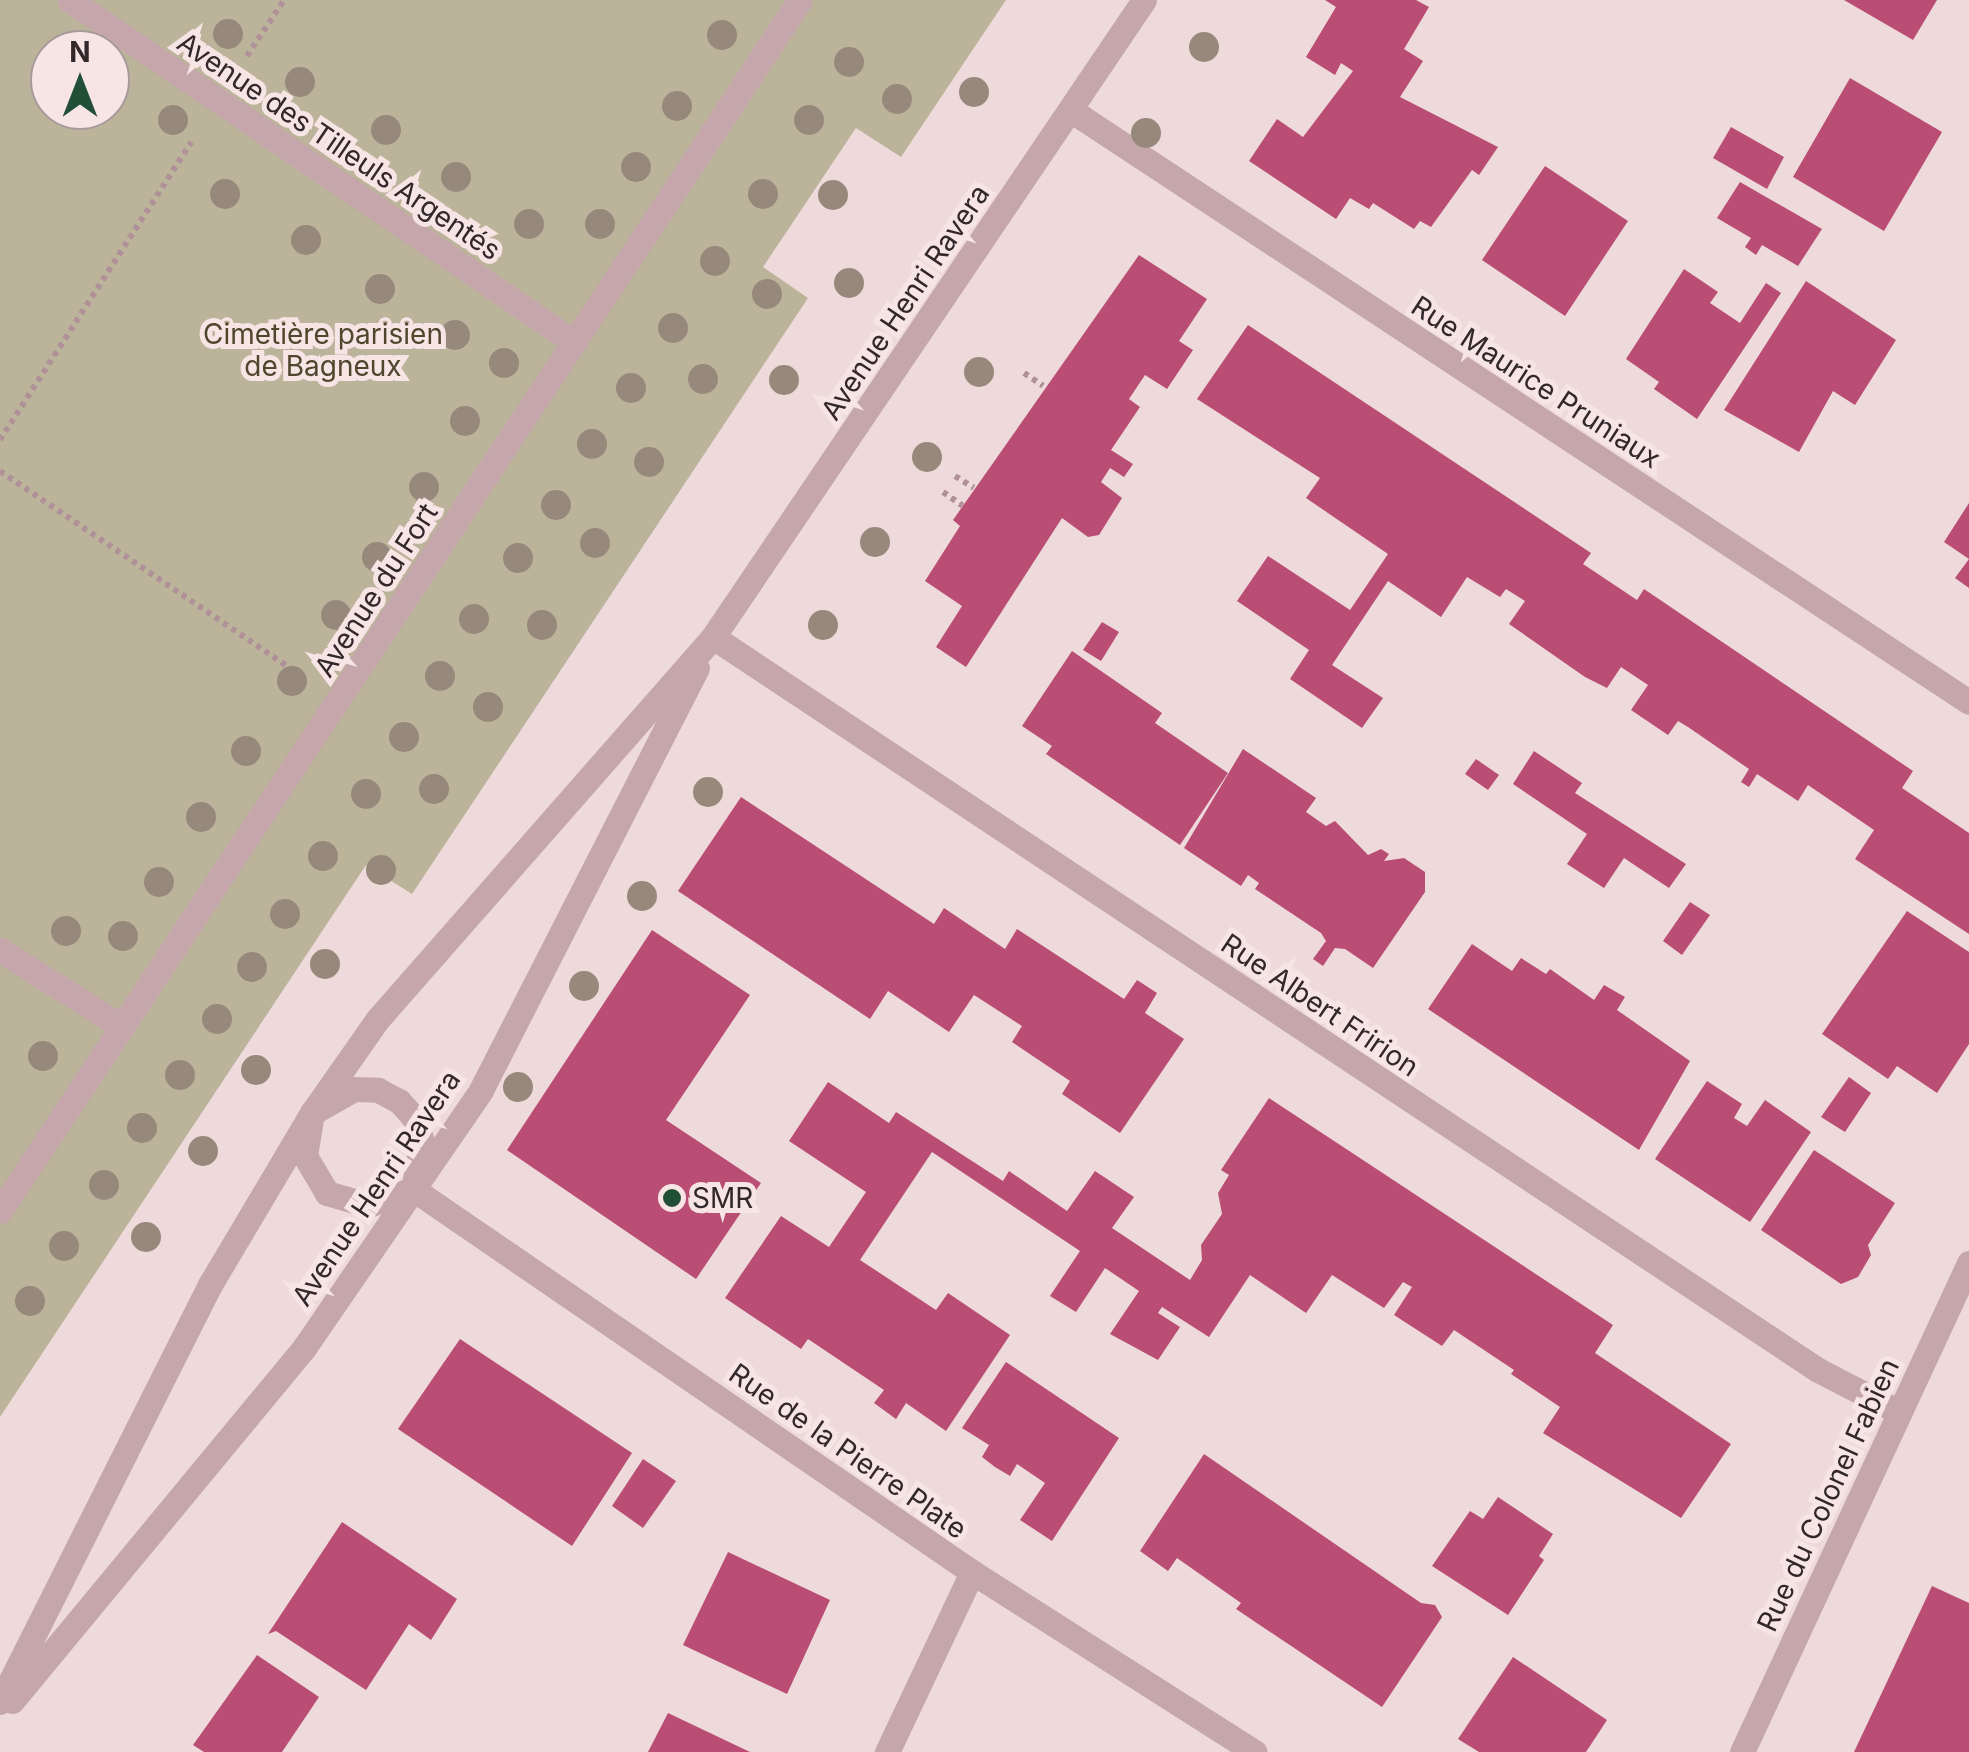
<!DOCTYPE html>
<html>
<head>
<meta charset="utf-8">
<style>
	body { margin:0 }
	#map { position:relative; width:1969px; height:1752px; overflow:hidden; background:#eedadb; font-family:Inter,sans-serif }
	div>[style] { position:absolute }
	.green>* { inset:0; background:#bcb39b }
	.building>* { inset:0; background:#b94d74 }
	.path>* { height:6px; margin-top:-3px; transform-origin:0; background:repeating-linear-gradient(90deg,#b09197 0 5px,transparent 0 10px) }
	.service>* { height:25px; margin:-12.5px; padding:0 12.5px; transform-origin:12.5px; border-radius:12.5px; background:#c5a7ab }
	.minor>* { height:25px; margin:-12.5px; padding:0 12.5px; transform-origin:12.5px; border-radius:12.5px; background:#c5a7ab }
	.tertiary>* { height:25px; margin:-12.5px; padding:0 12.5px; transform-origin:12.5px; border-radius:12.5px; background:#c5a7ab }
	.trees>* { width:30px; height:30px; margin:-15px; border-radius:50%; background:#96897b }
	.dots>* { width:28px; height:28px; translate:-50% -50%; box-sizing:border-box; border:5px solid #f7e5e6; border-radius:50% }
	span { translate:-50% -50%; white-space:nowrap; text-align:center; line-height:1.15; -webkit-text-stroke:10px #f7e5e6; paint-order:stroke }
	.street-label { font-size:28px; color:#32272a }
	.park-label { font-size:28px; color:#4e462d }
	.poi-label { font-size:28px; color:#32272a }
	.left { translate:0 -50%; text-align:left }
	.north { position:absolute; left:30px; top:30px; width:100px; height:100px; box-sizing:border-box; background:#f7e5e6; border:2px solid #a8999b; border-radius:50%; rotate:0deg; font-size:28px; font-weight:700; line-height:40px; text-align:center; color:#32272a }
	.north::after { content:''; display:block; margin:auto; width:35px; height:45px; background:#214f36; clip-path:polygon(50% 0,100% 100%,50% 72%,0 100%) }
</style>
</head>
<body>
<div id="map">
	<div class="green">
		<i style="clip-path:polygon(evenodd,0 0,1006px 0,901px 157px,856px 128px,763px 267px,808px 298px,412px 894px,366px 865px,0 1417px,0 0,50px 50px,110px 50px,110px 110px,50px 110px,50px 50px)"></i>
	</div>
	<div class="building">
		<i style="clip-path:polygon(1325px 0,1416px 0,1429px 7px,1404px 49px,1423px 61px,1400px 97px,1498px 147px,1479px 175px,1472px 170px,1431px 227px,1420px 221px,1414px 229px,1373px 203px,1369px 209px,1350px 198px,1336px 219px,1249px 161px,1277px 119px,1303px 137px,1353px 71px,1341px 63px,1335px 75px,1306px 57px,1336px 7px)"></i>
		<i style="clip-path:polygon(1844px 0,1937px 0,1913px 40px)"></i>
		<i style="clip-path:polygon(1850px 78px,1942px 132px,1884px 231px,1793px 177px)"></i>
		<i style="clip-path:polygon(1731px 127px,1784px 157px,1767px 189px,1713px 158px)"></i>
		<i style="clip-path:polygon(1545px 166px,1628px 221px,1565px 316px,1482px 260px)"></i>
		<i style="clip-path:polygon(1740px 182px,1822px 229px,1798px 266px,1762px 245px,1756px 255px,1745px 247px,1751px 238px,1717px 218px)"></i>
		<i style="clip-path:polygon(1139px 255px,1207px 299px,1179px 341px,1193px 350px,1167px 389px,1145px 375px,1129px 399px,1140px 407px,1111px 450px,1133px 464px,1124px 477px,1110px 468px,1101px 482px,1122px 498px,1099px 535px,1088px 537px,1062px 518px,966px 667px,936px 647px,962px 606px,925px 581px,960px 526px,953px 520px)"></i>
		<i style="clip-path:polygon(1684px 269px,1718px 292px,1710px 303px,1740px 323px,1766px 283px,1781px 293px,1697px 419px,1654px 389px,1659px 382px,1626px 359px)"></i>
		<i style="clip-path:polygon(1806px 281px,1896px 340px,1855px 405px,1833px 391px,1799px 452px,1724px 410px)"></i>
		<i style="clip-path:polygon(1248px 325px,1591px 553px,1583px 564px,1637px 600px,1644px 589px,1913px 771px,1902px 788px,1969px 833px,1969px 934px,1855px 859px,1874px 830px,1808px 785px,1798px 801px,1757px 774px,1749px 787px,1741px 782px,1749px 769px,1688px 727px,1678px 721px,1668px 735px,1631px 710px,1648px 685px,1621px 667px,1607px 688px,1585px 677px,1509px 624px,1525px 601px,1506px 589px,1500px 597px,1467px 577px,1441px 617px,1388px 581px,1332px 665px,1383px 698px,1362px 728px,1290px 679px,1309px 650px,1237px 601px,1268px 556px,1350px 610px,1388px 554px,1306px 498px,1320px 478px,1197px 399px)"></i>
		<i style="clip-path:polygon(1969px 503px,1969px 588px,1955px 578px,1969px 559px,1944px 542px)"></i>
		<i style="clip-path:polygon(1102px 622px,1119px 632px,1101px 661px,1083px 650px)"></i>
		<i style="clip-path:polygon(1072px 651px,1162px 713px,1155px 723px,1228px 773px,1180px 845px,1046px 754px,1052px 746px,1022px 726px)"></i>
		<i style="clip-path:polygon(1243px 749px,1316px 798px,1306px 812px,1326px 826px,1335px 821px,1368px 855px,1381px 849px,1389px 854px,1384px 861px,1404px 858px,1425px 872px,1425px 892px,1373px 968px,1345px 949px,1335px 948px,1323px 966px,1313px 959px,1326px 941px,1321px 933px,1255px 889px,1259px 883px,1248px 875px,1241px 886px,1184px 848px)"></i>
		<i style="clip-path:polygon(1534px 751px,1582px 783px,1575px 793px,1686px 864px,1669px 888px,1624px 858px,1604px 888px,1567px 864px,1587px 834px,1513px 784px)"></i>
		<i style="clip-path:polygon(1476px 759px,1499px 775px,1488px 790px,1465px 774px)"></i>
		<i style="clip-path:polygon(741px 797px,934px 924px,944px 908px,1005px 949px,1017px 929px,1124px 999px,1137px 980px,1157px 993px,1145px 1013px,1184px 1039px,1120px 1133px,1062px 1094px,1070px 1081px,1012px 1042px,1022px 1026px,974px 995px,949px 1032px,888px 991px,870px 1019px,678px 891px)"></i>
		<i style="clip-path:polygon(1690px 902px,1710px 915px,1682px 955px,1663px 941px)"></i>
		<i style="clip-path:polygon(1907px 911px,1969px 952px,1969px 1044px,1937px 1093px,1897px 1066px,1888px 1079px,1822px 1034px)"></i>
		<i style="clip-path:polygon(652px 930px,750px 995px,666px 1120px,761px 1183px,696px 1279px,507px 1150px)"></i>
		<i style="clip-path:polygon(1472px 944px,1512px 971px,1521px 958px,1546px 974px,1550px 969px,1594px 1000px,1604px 985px,1625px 997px,1617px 1010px,1690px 1061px,1639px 1150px,1428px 1009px)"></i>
		<i style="clip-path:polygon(1849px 1077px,1871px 1093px,1845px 1132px,1821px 1117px)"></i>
		<i style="clip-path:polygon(1707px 1081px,1742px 1104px,1734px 1118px,1747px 1126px,1765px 1100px,1811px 1132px,1750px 1222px,1655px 1159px)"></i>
		<i style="clip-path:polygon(828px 1082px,889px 1123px,896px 1112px,1003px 1181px,1009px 1171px,1067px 1211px,1095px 1171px,1134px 1197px,1112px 1228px,1190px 1280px,1202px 1260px,1201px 1245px,1222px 1214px,1218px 1193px,1229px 1175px,1221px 1170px,1269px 1098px,1613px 1325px,1595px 1353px,1731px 1444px,1681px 1518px,1543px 1433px,1560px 1407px,1511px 1374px,1514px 1370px,1454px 1330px,1442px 1346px,1394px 1315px,1412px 1287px,1403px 1282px,1384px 1308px,1332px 1275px,1306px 1313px,1250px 1275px,1209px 1337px,1162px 1307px,1158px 1313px,1180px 1327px,1158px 1360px,1110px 1334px,1139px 1291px,1105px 1268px,1076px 1312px,1050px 1296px,1080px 1251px,932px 1152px,860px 1260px,936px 1310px,948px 1293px,1010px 1335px,946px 1431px,906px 1403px,896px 1419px,874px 1403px,884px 1390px,808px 1339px,801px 1349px,725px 1298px,781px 1216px,829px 1247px,866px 1192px,789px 1141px)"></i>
		<i style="clip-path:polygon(1814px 1150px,1895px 1203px,1868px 1245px,1871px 1255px,1858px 1277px,1841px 1284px,1761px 1230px)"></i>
		<i style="clip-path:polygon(460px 1339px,632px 1453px,572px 1546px,398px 1429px)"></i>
		<i style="clip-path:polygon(1006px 1362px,1119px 1438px,1052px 1541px,1020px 1520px,1045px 1483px,1017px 1464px,1010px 1476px,995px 1467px,982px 1457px,989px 1445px,962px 1428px)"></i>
		<i style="clip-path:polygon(1204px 1454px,1421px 1603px,1435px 1605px,1442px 1617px,1382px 1707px,1236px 1609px,1241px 1603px,1177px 1558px,1168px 1571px,1140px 1551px)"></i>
		<i style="clip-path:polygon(643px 1459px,676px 1481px,643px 1528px,612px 1506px)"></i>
		<i style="clip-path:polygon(1498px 1497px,1553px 1534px,1539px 1556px,1544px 1560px,1508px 1615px,1432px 1566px,1470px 1511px,1483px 1519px)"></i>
		<i style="clip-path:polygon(342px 1522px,457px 1599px,431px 1640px,409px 1624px,366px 1690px,276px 1631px,268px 1634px)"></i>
		<i style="clip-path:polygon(728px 1552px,830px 1600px,787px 1694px,683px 1645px)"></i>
		<i style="clip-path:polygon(1932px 1586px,1969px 1603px,1969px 1752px,1854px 1752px)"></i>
		<i style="clip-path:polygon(257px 1655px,319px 1697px,282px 1752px,204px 1752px,193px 1745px)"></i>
		<i style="clip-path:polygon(1513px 1657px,1607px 1720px,1586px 1752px,1479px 1752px,1458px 1739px)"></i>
		<i style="clip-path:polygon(668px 1713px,750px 1752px,648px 1752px)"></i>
	</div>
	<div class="path">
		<i style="left:247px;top:56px;width:67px;rotate:-56.5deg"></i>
		<i style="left:1024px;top:373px;width:23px;rotate:34deg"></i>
		<i style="left:0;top:440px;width:354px;rotate:-57.3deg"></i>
		<i style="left:0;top:471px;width:358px;rotate:34.2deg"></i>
		<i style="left:955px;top:476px;width:22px;rotate:32deg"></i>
		<i style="left:943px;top:492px;width:24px;rotate:35deg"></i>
	</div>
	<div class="service">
		<i style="left:70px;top:0;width:609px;rotate:34.16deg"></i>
		<i style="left:0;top:950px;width:143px;rotate:32.1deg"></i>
		<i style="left:354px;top:1089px;width:24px;rotate:2deg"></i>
		<i style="left:378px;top:1090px;width:24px;rotate:28deg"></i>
		<i style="left:399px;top:1101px;width:24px;rotate:48deg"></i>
		<i style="left:415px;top:1119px;width:24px;rotate:73deg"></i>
		<i style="left:422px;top:1142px;width:48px;rotate:100.8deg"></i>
		<i style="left:413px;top:1189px;width:48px;rotate:160.4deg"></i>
		<i style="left:368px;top:1205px;width:43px;rotate:-163.7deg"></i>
		<i style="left:327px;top:1193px;width:43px;rotate:-120.7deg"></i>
		<i style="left:305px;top:1156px;width:44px;rotate:-80.8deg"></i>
		<i style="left:312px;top:1113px;width:48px;rotate:-29.7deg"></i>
		<i style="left:0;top:1211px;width:1451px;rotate:-56.55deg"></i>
	</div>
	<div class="minor">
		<i style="left:1072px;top:111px;width:1074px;rotate:33.38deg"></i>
		<i style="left:713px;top:637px;width:1326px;rotate:33.56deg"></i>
		<i style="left:1818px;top:1370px;width:91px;rotate:27.4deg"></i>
		<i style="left:413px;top:1189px;width:678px;rotate:34.42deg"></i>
		<i style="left:972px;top:1572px;width:335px;rotate:32.5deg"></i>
		<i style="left:887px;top:1752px;width:199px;rotate:-64.7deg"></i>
		<i style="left:1742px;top:1752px;width:539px;rotate:-65.1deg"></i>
	</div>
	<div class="tertiary">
		<i style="left:12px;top:1701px;width:458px;rotate:-50.4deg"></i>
		<i style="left:304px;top:1348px;width:313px;rotate:-55.5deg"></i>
		<i style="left:481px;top:1090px;width:474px;rotate:-62.9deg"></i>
		<i style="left:0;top:1702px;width:469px;rotate:-63.3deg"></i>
		<i style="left:211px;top:1283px;width:198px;rotate:-59.3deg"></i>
		<i style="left:312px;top:1113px;width:113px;rotate:-55deg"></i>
		<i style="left:377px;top:1020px;width:509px;rotate:-48.74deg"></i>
		<i style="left:713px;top:637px;width:769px;rotate:-55.92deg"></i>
	</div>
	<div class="trees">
		<i style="left:228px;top:34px"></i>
		<i style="left:722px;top:35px"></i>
		<i style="left:1204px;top:47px"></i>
		<i style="left:849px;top:62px"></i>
		<i style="left:300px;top:82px"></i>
		<i style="left:974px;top:92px"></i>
		<i style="left:897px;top:99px"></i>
		<i style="left:677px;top:106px"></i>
		<i style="left:173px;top:120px"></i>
		<i style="left:809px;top:120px"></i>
		<i style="left:386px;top:130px"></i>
		<i style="left:1146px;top:133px"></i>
		<i style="left:636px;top:167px"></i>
		<i style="left:456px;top:177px"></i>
		<i style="left:225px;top:194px"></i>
		<i style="left:763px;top:194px"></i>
		<i style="left:833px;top:195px"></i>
		<i style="left:529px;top:224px"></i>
		<i style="left:600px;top:224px"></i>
		<i style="left:306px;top:240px"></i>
		<i style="left:715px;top:261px"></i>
		<i style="left:849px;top:283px"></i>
		<i style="left:380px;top:289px"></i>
		<i style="left:767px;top:294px"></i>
		<i style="left:673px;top:328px"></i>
		<i style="left:455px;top:335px"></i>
		<i style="left:504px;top:363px"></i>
		<i style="left:979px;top:372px"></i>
		<i style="left:703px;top:379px"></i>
		<i style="left:784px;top:380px"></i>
		<i style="left:631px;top:388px"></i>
		<i style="left:465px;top:421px"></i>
		<i style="left:592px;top:444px"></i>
		<i style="left:927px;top:457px"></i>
		<i style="left:649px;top:462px"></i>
		<i style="left:424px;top:487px"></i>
		<i style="left:556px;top:505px"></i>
		<i style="left:875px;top:542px"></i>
		<i style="left:595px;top:543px"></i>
		<i style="left:377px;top:557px"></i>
		<i style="left:518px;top:558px"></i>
		<i style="left:336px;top:615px"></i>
		<i style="left:474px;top:619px"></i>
		<i style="left:542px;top:625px"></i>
		<i style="left:823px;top:625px"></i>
		<i style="left:440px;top:676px"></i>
		<i style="left:292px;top:681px"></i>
		<i style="left:488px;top:707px"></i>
		<i style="left:404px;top:737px"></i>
		<i style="left:246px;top:751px"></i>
		<i style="left:434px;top:789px"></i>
		<i style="left:708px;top:792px"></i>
		<i style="left:366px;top:794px"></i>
		<i style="left:201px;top:817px"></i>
		<i style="left:323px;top:856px"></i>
		<i style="left:381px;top:870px"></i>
		<i style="left:159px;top:882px"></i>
		<i style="left:642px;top:896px"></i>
		<i style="left:285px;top:914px"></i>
		<i style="left:66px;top:931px"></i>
		<i style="left:123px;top:936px"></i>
		<i style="left:325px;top:964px"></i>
		<i style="left:252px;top:967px"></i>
		<i style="left:584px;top:986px"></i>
		<i style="left:217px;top:1019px"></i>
		<i style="left:43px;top:1056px"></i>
		<i style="left:256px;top:1070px"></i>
		<i style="left:180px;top:1075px"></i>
		<i style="left:518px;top:1087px"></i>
		<i style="left:142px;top:1128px"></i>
		<i style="left:203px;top:1151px"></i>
		<i style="left:104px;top:1185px"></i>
		<i style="left:146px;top:1237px"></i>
		<i style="left:64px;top:1246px"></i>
		<i style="left:30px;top:1301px"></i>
	</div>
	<div class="dots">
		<i style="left:672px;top:1198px;background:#214f36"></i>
	</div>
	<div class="street-label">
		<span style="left:339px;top:146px;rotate:34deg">Avenue des Tilleuls Argentés</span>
		<span style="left:905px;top:302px;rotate:-56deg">Avenue Henri Ravera</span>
		<span style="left:1536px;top:382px;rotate:33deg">Rue Maurice Pruniaux</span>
		<span style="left:376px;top:590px;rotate:-57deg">Avenue du Fort</span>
		<span style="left:1320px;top:1005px;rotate:34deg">Rue Albert Fririon</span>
		<span style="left:376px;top:1188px;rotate:-56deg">Avenue Henri Ravera</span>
		<span style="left:848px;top:1451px;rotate:35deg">Rue de la Pierre Plate</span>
		<span style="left:1828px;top:1495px;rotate:-65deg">Rue du Colonel Fabien</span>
	</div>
	<div class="park-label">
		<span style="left:323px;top:350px">Cimetière parisien<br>de Bagneux</span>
	</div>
	<div class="poi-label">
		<span class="left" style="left:692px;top:1198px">SMR</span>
	</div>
	<div class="north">N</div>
</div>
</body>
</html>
